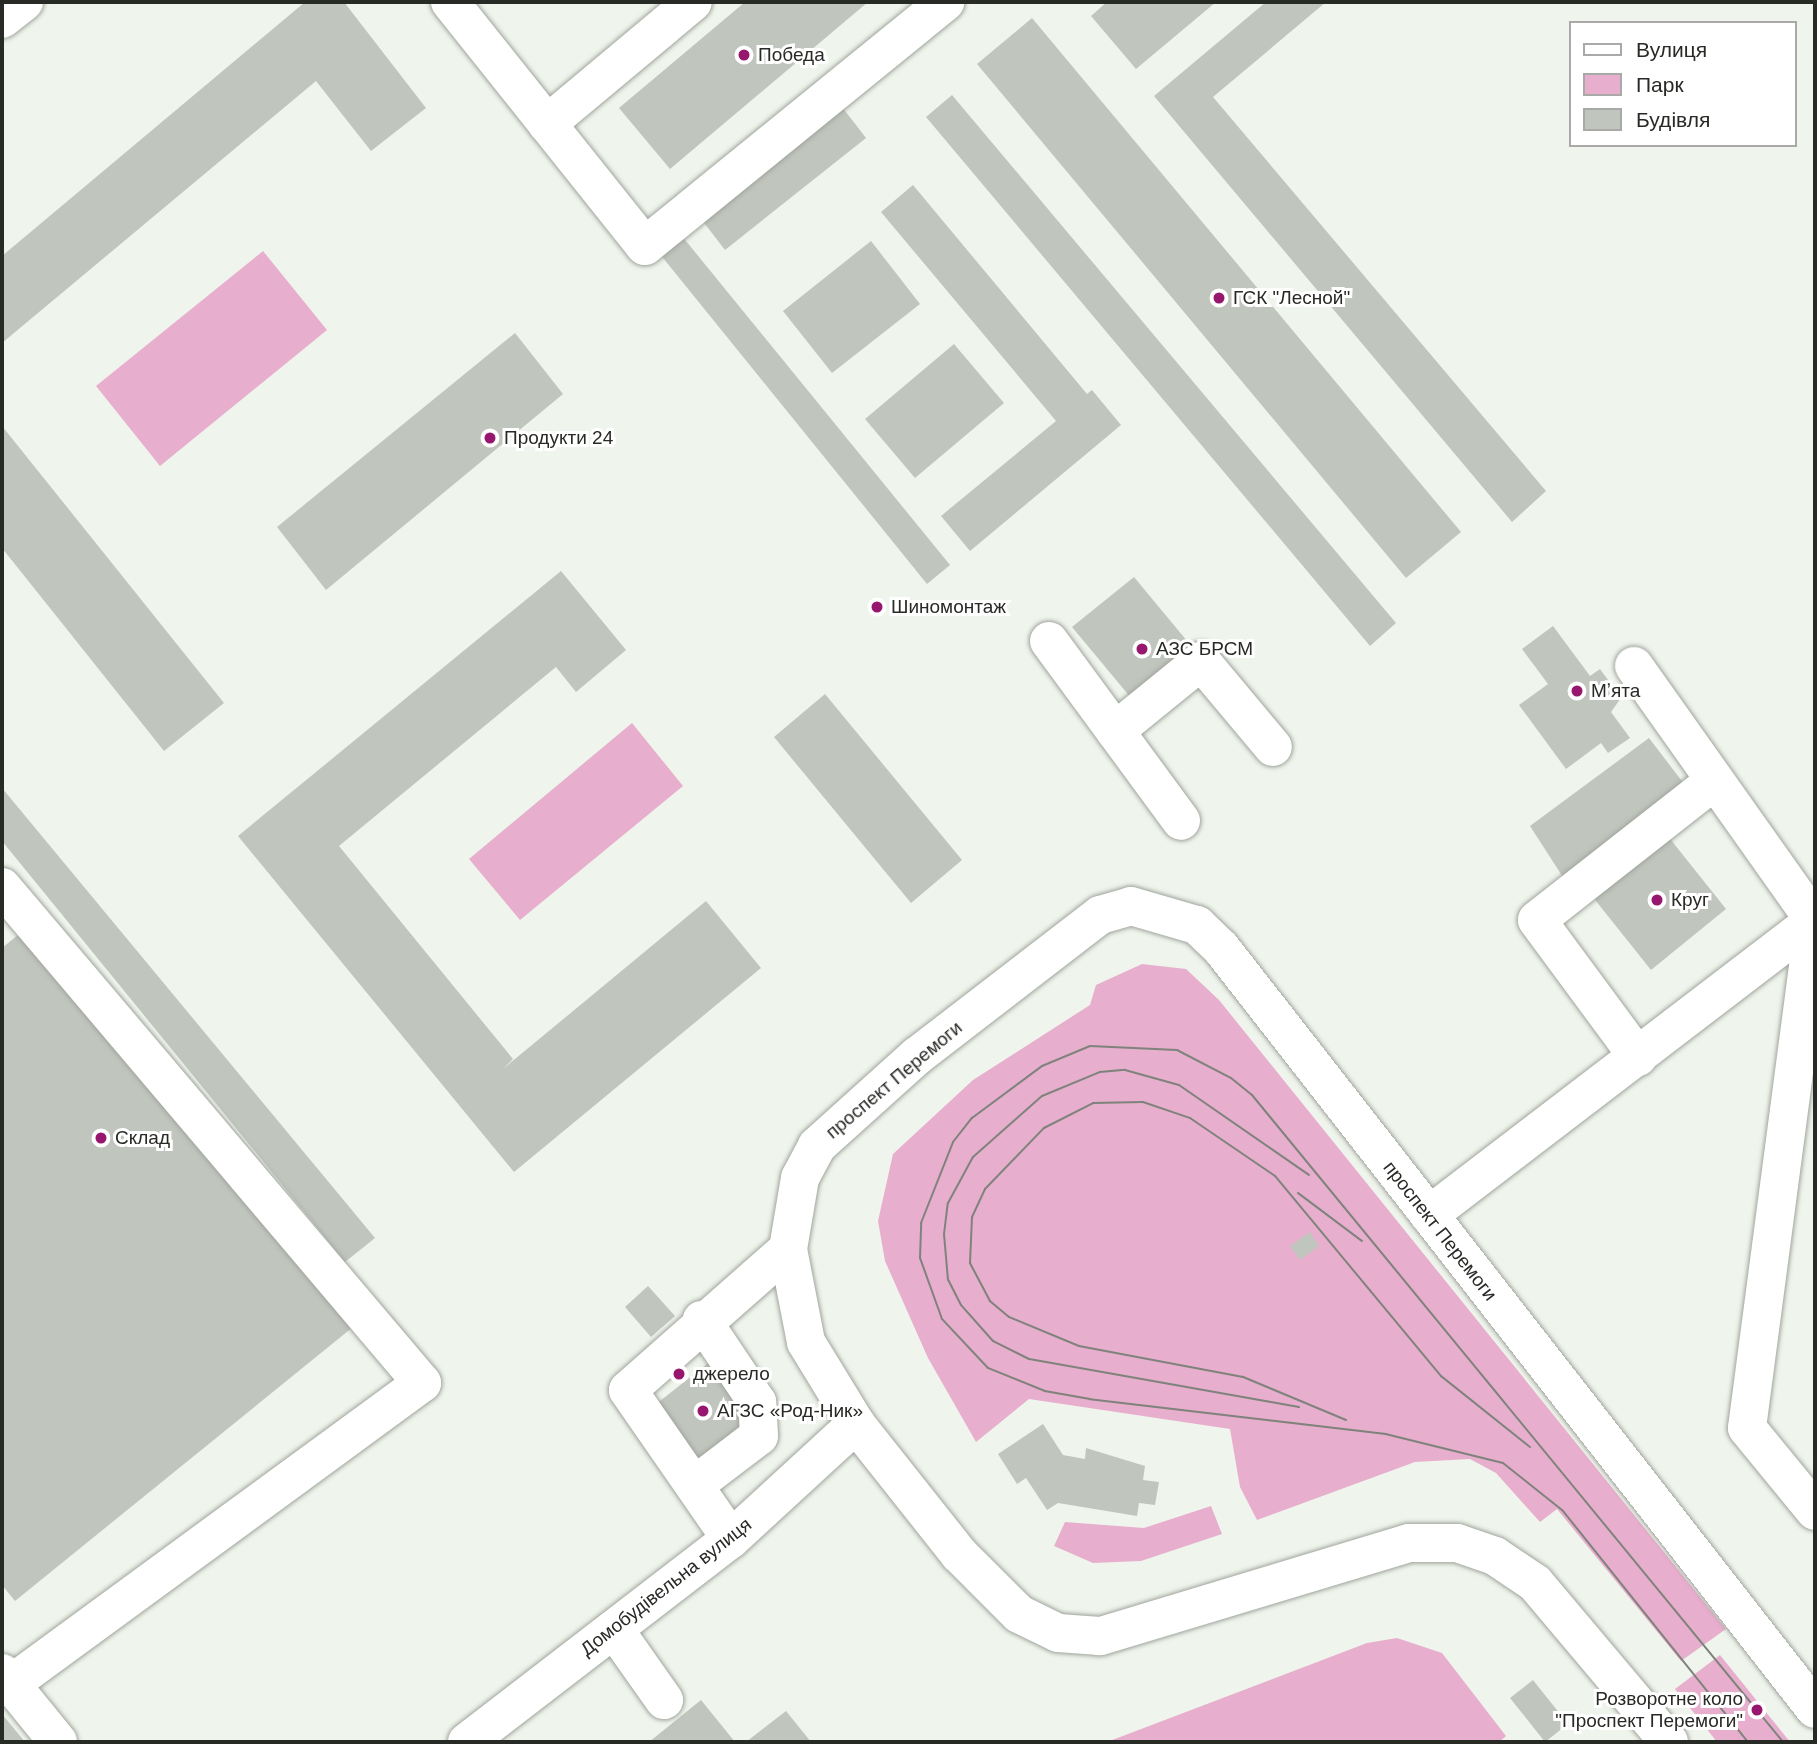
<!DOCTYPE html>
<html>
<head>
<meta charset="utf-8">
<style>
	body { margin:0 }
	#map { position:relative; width:1817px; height:1744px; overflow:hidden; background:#eff5ec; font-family:Arial,sans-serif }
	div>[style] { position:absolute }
	.green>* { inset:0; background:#e7aecd }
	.building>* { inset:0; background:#c0c5bd }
	.roads { filter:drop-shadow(0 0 2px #a0a59d) drop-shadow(0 0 2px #a0a59d) }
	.minor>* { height:38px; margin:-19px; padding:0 19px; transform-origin:19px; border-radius:19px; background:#fff }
	.major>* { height:38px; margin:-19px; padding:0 19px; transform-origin:19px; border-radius:19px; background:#fff }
	.tram>* { height:2px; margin:-1px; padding:0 1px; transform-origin:1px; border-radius:1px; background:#7f837c }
	.dots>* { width:19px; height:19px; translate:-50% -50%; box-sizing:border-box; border:4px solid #fff; border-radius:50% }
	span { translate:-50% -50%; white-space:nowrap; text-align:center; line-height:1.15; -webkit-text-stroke:6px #fff; paint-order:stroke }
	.poi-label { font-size:19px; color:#282a26 }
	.left { translate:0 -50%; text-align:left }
	.right { translate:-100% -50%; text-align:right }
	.street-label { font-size:19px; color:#282a26 }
	.frame { position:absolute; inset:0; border:4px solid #282a26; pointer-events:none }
	.legend { position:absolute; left:1569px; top:21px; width:228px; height:126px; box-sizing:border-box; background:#fff; border:2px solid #a9aaa8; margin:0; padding:9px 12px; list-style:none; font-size:21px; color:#282a26 }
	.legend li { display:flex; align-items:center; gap:14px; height:35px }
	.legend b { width:35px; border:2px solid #a9aaa8 }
</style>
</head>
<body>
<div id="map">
	<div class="green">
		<i style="clip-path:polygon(263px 251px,327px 330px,160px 466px,96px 386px)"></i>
		<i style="clip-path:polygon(632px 723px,683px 786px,520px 920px,469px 859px)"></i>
		<i style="clip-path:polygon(1142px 964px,1186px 969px,1219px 1000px,1726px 1629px,1681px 1661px,1557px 1509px,1540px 1522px,1496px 1473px,1470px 1459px,1415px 1462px,1257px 1520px,1240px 1487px,1230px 1429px,1029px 1399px,976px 1442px,928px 1358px,885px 1261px,878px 1221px,893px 1154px,973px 1080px,1090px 1005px,1096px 985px)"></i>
		<i style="clip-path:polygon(1211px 1506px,1222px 1534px,1141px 1561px,1093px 1563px,1054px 1546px,1065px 1522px,1144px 1528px)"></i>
		<i style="clip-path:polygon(1397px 1638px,1442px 1653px,1506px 1736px,1499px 1742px,1107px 1742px,1367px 1643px)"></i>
		<i style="clip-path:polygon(1720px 1655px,1790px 1742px,1717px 1742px,1675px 1689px)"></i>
	</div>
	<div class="building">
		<i style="clip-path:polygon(305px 2px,344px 2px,426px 108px,371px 151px,316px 81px,2px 343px,2px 256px)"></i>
		<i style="clip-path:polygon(745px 2px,868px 2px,670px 169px,619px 108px)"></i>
		<i style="clip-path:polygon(1107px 2px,1216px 2px,1136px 69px,1091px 16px)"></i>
		<i style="clip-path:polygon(1266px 2px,1326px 2px,1213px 97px,1546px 491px,1512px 522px,1154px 96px)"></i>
		<i style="clip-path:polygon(1032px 18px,1461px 532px,1406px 578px,977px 64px)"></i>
		<i style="clip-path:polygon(952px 95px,1396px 623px,1370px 646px,926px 117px)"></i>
		<i style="clip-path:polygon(839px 103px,866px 138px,725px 250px,698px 215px)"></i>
		<i style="clip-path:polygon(913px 185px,1087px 394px,1092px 390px,1121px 425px,970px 551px,941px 516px,1056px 421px,881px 212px)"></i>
		<i style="clip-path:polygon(677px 230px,950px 565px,927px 584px,655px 248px)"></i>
		<i style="clip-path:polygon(871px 241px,920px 304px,832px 373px,783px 311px)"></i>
		<i style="clip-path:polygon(515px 333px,563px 394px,326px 590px,277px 527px)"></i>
		<i style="clip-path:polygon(954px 344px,1004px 403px,915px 478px,865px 419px)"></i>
		<i style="clip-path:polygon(2px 426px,224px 703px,164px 751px,2px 548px)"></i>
		<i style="clip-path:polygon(561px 571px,626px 650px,576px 692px,556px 667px,339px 846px,513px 1059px,503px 1069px,706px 901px,761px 968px,514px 1172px,238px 836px)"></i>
		<i style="clip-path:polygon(1134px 577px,1212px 671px,1151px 722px,1072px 627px)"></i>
		<i style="clip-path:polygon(1553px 626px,1590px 676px,1600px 669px,1621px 698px,1611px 712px,1630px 738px,1608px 753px,1601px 743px,1566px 769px,1519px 705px,1548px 684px,1522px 649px)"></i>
		<i style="clip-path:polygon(825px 694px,962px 860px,911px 903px,774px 737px)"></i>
		<i style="clip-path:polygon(1649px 738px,1688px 789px,1568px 885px,1530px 826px)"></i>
		<i style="clip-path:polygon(2px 788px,375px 1238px,345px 1262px,2px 841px)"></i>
		<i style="clip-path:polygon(1663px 830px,1726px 909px,1651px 970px,1588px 891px)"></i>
		<i style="clip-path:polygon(29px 926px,353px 1327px,15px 1601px,2px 1585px,2px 948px)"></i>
		<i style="clip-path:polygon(1310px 1232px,1319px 1246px,1300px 1260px,1290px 1246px)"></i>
		<i style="clip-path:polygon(648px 1286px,675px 1316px,651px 1337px,625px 1307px)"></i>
		<i style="clip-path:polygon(708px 1363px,751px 1417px,699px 1459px,655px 1405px)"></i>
		<i style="clip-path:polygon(1043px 1424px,1063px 1455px,1085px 1459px,1086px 1448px,1145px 1466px,1143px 1480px,1159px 1482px,1155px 1505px,1139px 1503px,1137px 1516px,1058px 1503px,1047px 1510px,1026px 1478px,1017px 1484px,998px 1454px)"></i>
		<i style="clip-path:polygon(1533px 1680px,1568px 1724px,1545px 1742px,1510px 1698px)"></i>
		<i style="clip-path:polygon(701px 1700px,735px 1742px,649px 1742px)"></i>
		<i style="clip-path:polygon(786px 1711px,811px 1742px,746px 1742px)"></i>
		<i style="clip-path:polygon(2px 1714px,25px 1742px,2px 1742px)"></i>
	</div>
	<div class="roads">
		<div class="minor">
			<i style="left:450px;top:2px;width:312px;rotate:51.4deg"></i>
			<i style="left:645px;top:246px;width:387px;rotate:-39.1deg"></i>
			<i style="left:2px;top:19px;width:28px;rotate:-38deg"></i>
			<i style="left:547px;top:124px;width:190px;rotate:-39.9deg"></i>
			<i style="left:1049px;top:641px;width:223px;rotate:53.7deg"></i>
			<i style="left:1634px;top:666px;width:314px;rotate:54.7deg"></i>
			<i style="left:1115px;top:731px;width:111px;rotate:-39.1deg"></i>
			<i style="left:1201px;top:661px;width:112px;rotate:50.1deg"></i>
			<i style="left:2px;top:887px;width:650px;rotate:49.74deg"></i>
			<i style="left:422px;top:1383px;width:509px;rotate:143.78deg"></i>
			<i style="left:1638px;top:1057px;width:170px;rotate:-126.4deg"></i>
			<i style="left:1537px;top:920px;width:225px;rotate:-38.1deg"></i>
			<i style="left:1429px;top:1215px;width:484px;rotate:-37.4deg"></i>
			<i style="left:1814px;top:921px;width:511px;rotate:97.53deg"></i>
			<i style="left:1747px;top:1428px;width:107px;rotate:50.7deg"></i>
			<i style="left:696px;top:1484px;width:79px;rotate:-37.3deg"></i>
			<i style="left:759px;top:1436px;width:34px;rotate:-93deg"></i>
			<i style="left:757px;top:1402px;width:99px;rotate:-123.9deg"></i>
			<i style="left:731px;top:1539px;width:181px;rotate:-124.7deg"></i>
			<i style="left:628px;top:1390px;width:213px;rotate:-41.4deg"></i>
			<i style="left:614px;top:1629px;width:87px;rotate:54.8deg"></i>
			<i style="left:2px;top:1673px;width:89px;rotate:50.9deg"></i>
			<i style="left:467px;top:1742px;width:333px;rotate:-37.6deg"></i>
			<i style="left:731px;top:1539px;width:170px;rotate:-42.6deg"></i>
		</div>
		<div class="major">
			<i style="left:1669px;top:1742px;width:208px;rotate:-130.1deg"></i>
			<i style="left:1535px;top:1583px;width:48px;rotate:-146deg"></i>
			<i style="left:1495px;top:1556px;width:40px;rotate:-161.1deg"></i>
			<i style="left:1457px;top:1543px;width:48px;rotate:180deg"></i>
			<i style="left:1409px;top:1543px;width:323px;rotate:163.2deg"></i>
			<i style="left:1100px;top:1636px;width:42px;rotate:-175.9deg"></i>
			<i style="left:1058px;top:1633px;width:43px;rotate:-154deg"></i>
			<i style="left:1019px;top:1614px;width:85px;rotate:-135deg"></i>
			<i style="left:959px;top:1554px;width:166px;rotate:-128.4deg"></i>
			<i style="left:856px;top:1424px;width:96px;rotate:-121.4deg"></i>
			<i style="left:806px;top:1342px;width:95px;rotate:-101deg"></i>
			<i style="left:788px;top:1249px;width:72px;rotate:-80.4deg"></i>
			<i style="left:800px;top:1178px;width:36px;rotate:-62deg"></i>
			<i style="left:817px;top:1146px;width:135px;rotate:-42deg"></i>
			<i style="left:917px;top:1056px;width:231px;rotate:-37.6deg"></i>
			<i style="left:1100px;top:915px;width:32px;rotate:-16deg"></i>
			<i style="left:1131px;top:906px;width:69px;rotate:16.1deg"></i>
			<i style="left:1197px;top:925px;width:33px;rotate:44deg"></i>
			<i style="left:1221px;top:948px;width:965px;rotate:52.03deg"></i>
		</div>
	</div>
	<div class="tram">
		<i style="left:1298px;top:1193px;width:80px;rotate:36.9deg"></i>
		<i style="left:1299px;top:1407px;width:274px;rotate:-169.9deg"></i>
		<i style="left:1029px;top:1359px;width:40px;rotate:-153.4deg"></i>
		<i style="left:993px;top:1341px;width:48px;rotate:-131.6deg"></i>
		<i style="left:961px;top:1305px;width:28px;rotate:-117deg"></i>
		<i style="left:948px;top:1280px;width:46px;rotate:-95deg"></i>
		<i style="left:944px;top:1234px;width:31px;rotate:-83deg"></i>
		<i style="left:948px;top:1203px;width:52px;rotate:-61.5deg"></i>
		<i style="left:973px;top:1157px;width:92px;rotate:-41.5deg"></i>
		<i style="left:1042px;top:1096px;width:63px;rotate:-22.5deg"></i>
		<i style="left:1100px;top:1072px;width:25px;rotate:-5deg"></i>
		<i style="left:1125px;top:1070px;width:56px;rotate:15.5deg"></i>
		<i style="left:1179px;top:1085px;width:158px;rotate:34.7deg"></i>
		<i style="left:1346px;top:1420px;width:112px;rotate:-157.3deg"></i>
		<i style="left:1243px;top:1377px;width:167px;rotate:-169.3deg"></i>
		<i style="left:1079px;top:1346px;width:76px;rotate:-157.5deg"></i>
		<i style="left:1009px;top:1317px;width:25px;rotate:-140deg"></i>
		<i style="left:990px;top:1301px;width:43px;rotate:-117.8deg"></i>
		<i style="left:970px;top:1263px;width:46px;rotate:-87.5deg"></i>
		<i style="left:972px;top:1217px;width:31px;rotate:-65deg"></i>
		<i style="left:985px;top:1189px;width:85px;rotate:-46deg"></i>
		<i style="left:1044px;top:1128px;width:55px;rotate:-27deg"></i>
		<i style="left:1093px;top:1103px;width:50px;rotate:-1.1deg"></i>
		<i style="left:1143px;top:1102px;width:50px;rotate:18.8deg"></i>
		<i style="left:1190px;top:1118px;width:103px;rotate:34.3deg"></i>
		<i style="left:1275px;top:1176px;width:260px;rotate:50.3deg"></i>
		<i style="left:1441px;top:1376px;width:114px;rotate:38.6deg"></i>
		<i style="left:1748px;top:1742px;width:297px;rotate:-128.7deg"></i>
		<i style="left:1562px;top:1510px;width:75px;rotate:-141.5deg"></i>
		<i style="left:1503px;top:1463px;width:121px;rotate:-166.1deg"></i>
		<i style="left:1386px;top:1434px;width:298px;rotate:-173.3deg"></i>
		<i style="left:1090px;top:1399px;width:46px;rotate:-169.9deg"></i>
		<i style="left:1045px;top:1391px;width:61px;rotate:-158deg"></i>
		<i style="left:988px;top:1368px;width:67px;rotate:-133.2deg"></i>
		<i style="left:942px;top:1319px;width:65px;rotate:-109.8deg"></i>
		<i style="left:920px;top:1258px;width:35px;rotate:-88deg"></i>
		<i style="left:921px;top:1223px;width:87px;rotate:-68.4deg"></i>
		<i style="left:953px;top:1142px;width:31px;rotate:-52deg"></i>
		<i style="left:972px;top:1118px;width:87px;rotate:-36.6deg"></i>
		<i style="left:1042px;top:1066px;width:52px;rotate:-22.6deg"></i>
		<i style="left:1090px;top:1046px;width:87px;rotate:2.6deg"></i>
		<i style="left:1177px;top:1050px;width:61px;rotate:27.4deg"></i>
		<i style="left:1231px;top:1078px;width:27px;rotate:39deg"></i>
		<i style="left:1252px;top:1095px;width:837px;rotate:50.62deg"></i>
	</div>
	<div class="dots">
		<i style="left:744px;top:55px;background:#97176f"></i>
		<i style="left:1219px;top:298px;background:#97176f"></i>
		<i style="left:490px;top:438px;background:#97176f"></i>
		<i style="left:877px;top:607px;background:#97176f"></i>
		<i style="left:1142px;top:649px;background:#97176f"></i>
		<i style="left:1577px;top:691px;background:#97176f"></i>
		<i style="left:1657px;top:900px;background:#97176f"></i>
		<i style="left:101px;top:1138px;background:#97176f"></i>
		<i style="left:679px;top:1374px;background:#97176f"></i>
		<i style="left:703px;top:1411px;background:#97176f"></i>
		<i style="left:1757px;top:1710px;background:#97176f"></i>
	</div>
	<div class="poi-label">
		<span class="left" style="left:758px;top:55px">Победа</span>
		<span class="left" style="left:1233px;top:298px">ГСК "Лесной"</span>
		<span class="left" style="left:504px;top:438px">Продукти 24</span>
		<span class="left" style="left:891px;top:607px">Шиномонтаж</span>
		<span class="left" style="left:1156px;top:649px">АЗС БРСМ</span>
		<span class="left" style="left:1591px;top:691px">Мʼята</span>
		<span class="left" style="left:1671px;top:900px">Круг</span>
		<span class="left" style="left:115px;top:1138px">Склад</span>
		<span class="left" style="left:693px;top:1374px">джерело</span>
		<span class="left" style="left:717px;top:1411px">АГЗС «Род-Ник»</span>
		<span class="right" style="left:1743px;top:1710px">Розворотне коло<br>"Проспект Перемоги"</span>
	</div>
	<div class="street-label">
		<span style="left:894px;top:1080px;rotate:-40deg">проспект Перемоги</span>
		<span style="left:1440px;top:1231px;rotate:52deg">проспект Перемоги</span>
		<span style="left:666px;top:1587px;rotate:-38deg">Домобудівельна вулиця</span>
	</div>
	<div class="frame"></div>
	<ul class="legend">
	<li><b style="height:9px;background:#fff"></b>Вулиця</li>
	<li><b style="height:19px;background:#e7aecd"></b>Парк</li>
	<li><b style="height:19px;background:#c0c5bd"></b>Будівля</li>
	</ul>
</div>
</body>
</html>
